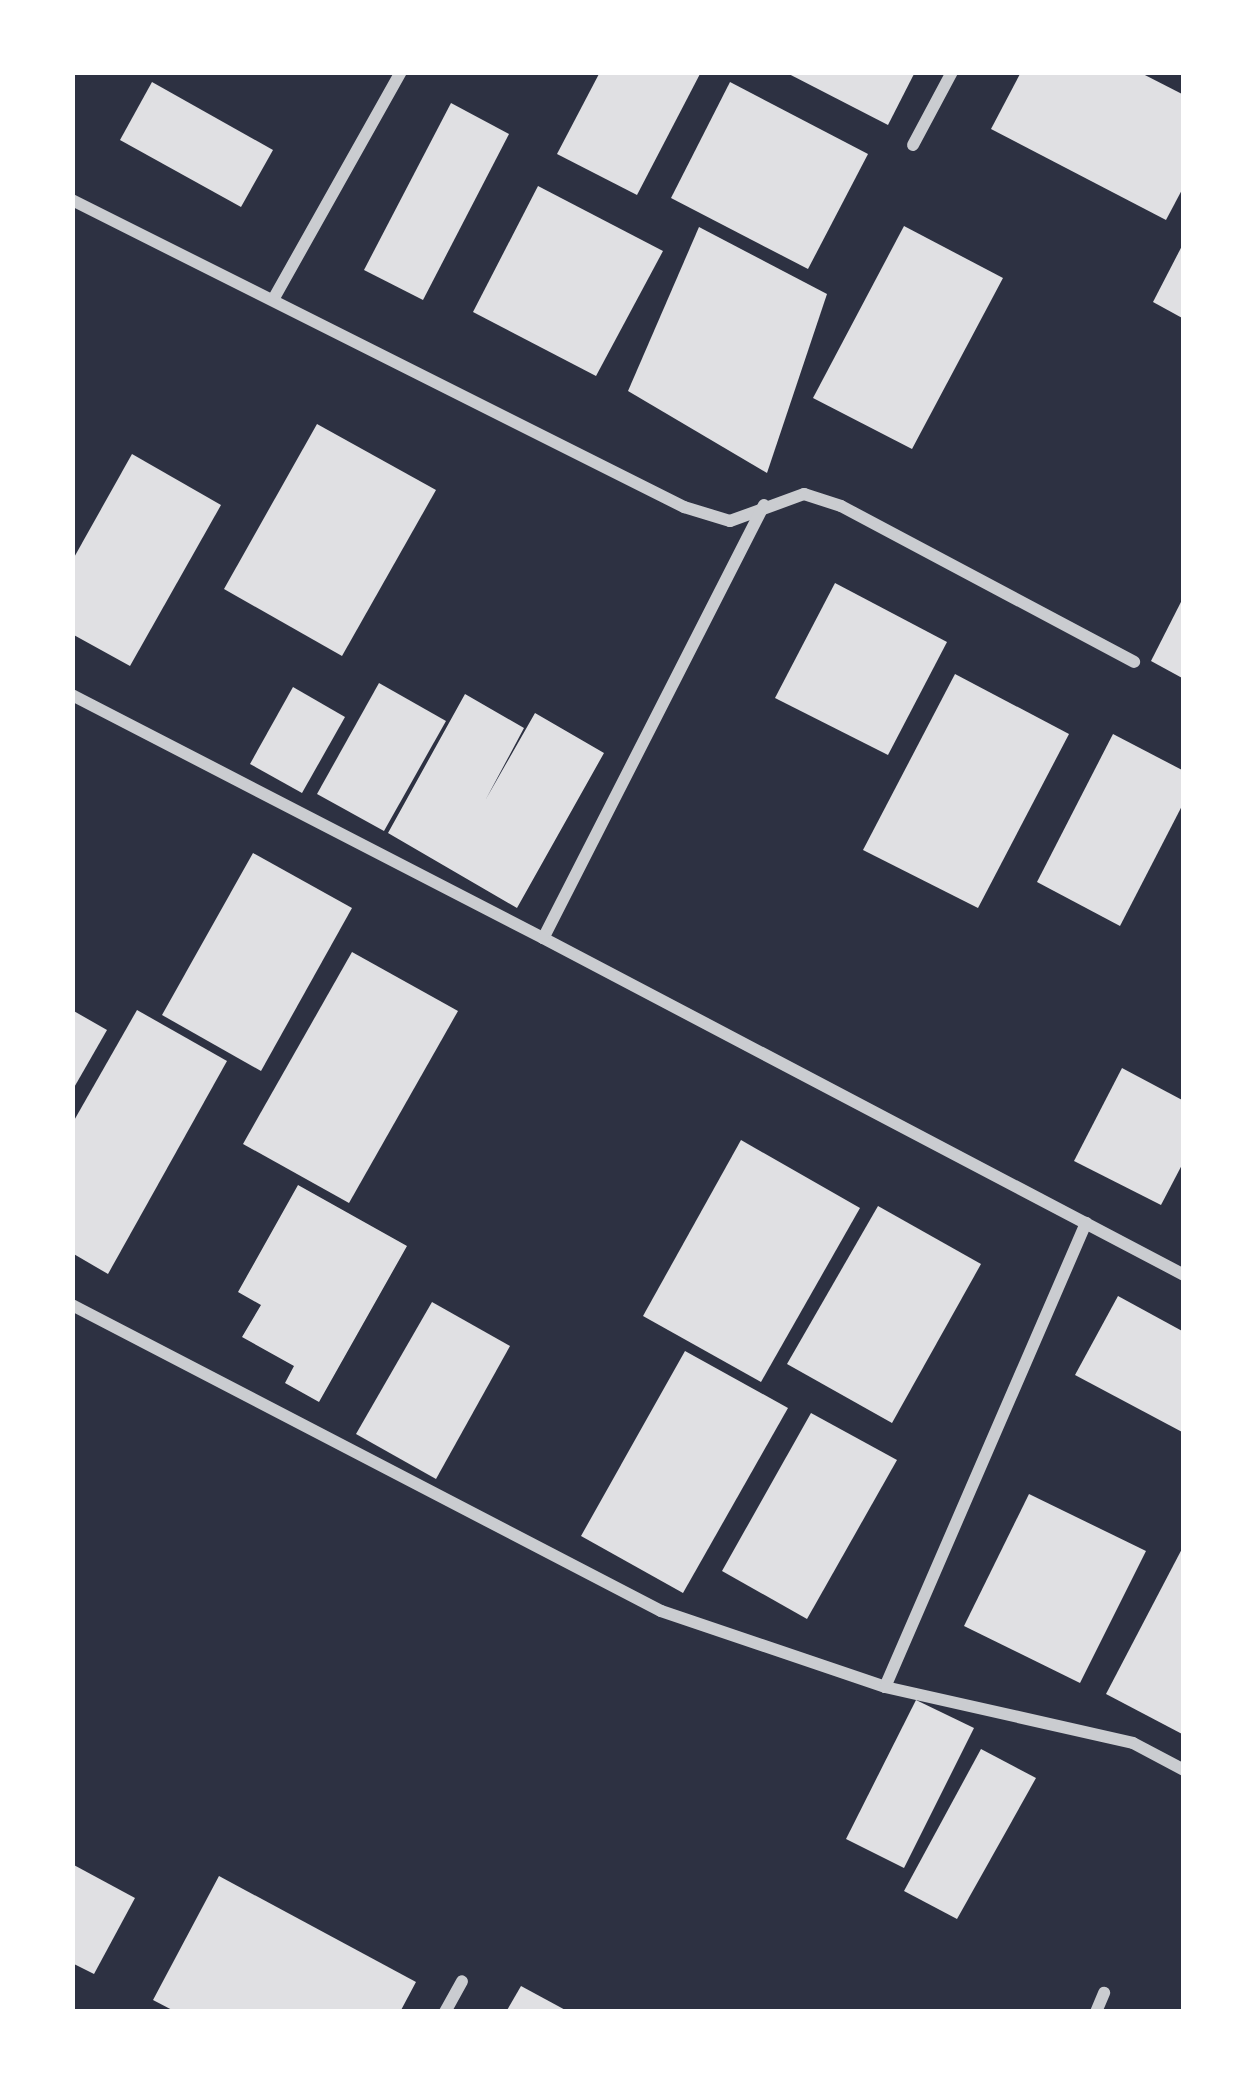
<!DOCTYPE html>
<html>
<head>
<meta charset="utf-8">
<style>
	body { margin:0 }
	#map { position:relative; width:1256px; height:2084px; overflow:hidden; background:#2d3142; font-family:Raleway,sans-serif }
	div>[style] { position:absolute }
	.building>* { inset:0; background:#e0e0e3 }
	.minor>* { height:12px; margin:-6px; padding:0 6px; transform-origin:6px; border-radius:6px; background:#caccd0 }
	span { translate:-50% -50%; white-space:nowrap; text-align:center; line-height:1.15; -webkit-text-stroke:9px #fff; paint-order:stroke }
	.frame { position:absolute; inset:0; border:75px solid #fff; pointer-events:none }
</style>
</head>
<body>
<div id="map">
	<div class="building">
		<i style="clip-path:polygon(600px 72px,701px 72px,637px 195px,557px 154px)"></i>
		<i style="clip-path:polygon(785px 72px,915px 72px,888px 125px)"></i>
		<i style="clip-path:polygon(1021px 72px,1139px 72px,1184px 95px,1184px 186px,1166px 220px,991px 129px)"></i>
		<i style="clip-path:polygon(152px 82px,273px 150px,241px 207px,120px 140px)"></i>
		<i style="clip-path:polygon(730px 82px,868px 154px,808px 269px,671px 198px)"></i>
		<i style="clip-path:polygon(451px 103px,509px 134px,423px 300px,364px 270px)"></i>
		<i style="clip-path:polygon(538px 186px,663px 251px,596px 376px,473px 312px)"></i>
		<i style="clip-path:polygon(904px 226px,1003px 278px,912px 449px,813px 398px)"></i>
		<i style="clip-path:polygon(699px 227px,827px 294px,767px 473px,628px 391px)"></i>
		<i style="clip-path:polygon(1184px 242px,1184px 319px,1153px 302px)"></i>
		<i style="clip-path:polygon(317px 424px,436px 490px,342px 656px,224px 589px)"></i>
		<i style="clip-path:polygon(132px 454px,221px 505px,130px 666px,72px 634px,72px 561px)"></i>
		<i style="clip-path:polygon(835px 583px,947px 642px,888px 755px,775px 698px)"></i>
		<i style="clip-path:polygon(1184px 596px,1184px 679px,1151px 661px)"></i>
		<i style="clip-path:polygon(955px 674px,1069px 734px,978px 908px,863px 850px)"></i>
		<i style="clip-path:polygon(379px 683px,446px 721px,384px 831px,317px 794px)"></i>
		<i style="clip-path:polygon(293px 687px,345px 717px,302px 793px,250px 764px)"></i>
		<i style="clip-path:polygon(465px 694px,524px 728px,486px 799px,535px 713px,604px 753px,517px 908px,388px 833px)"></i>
		<i style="clip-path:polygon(1113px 734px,1184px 771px,1184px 802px,1120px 926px,1037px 882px)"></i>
		<i style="clip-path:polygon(253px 853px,352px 908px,261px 1071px,162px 1015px)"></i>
		<i style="clip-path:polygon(352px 952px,458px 1011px,349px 1203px,243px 1144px)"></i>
		<i style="clip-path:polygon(72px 1010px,107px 1030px,72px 1091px)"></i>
		<i style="clip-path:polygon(137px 1010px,227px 1061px,108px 1274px,72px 1253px,72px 1124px)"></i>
		<i style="clip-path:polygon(1122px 1068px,1184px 1101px,1184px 1161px,1161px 1205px,1074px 1161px)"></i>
		<i style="clip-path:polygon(741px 1140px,860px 1208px,761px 1382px,643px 1316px)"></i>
		<i style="clip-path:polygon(298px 1185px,407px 1246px,319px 1402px,285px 1383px,294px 1366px,242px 1337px,261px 1305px,238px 1292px)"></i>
		<i style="clip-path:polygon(878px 1206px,981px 1264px,892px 1423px,787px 1364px)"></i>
		<i style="clip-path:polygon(1118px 1296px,1184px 1332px,1184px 1433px,1075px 1375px)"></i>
		<i style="clip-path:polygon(432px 1302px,510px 1346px,436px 1479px,356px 1434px)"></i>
		<i style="clip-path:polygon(685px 1351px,788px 1408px,683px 1593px,581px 1536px)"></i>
		<i style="clip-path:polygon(811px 1413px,897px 1460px,807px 1619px,722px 1571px)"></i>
		<i style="clip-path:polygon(1029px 1494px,1146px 1551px,1080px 1683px,964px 1626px)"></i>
		<i style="clip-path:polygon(1184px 1545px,1184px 1735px,1106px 1694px)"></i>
		<i style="clip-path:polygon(916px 1700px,974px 1728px,904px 1868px,846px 1839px)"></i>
		<i style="clip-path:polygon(981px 1749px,1036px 1778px,957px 1919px,904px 1891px)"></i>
		<i style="clip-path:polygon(72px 1864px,135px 1898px,94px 1974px,72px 1963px)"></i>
		<i style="clip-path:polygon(219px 1876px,416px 1982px,400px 2012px,176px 2012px,153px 2000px)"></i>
		<i style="clip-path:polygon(521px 1986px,569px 2012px,506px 2012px)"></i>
	</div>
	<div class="minor">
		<i style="left:913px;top:145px;width:83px;rotate:-61.9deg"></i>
		<i style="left:72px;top:200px;width:685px;rotate:26.64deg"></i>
		<i style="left:684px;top:507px;width:48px;rotate:16.9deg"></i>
		<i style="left:730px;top:521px;width:79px;rotate:-20deg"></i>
		<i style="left:804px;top:494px;width:39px;rotate:18deg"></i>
		<i style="left:841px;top:506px;width:332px;rotate:28deg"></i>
		<i style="left:274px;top:298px;width:259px;rotate:-60.7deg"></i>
		<i style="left:764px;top:505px;width:486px;rotate:117deg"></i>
		<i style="left:543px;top:938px;width:724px;rotate:27.73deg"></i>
		<i style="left:72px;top:695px;width:530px;rotate:27.29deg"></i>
		<i style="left:72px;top:1305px;width:664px;rotate:27.45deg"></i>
		<i style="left:661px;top:1611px;width:237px;rotate:18.7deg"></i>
		<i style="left:885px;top:1687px;width:254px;rotate:12.7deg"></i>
		<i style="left:1133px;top:1743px;width:58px;rotate:27.9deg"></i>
		<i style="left:885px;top:1687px;width:506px;rotate:-66.58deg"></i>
		<i style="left:445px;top:2012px;width:35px;rotate:-61deg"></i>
		<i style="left:1096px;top:2012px;width:21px;rotate:-67deg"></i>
	</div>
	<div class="frame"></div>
</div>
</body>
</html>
